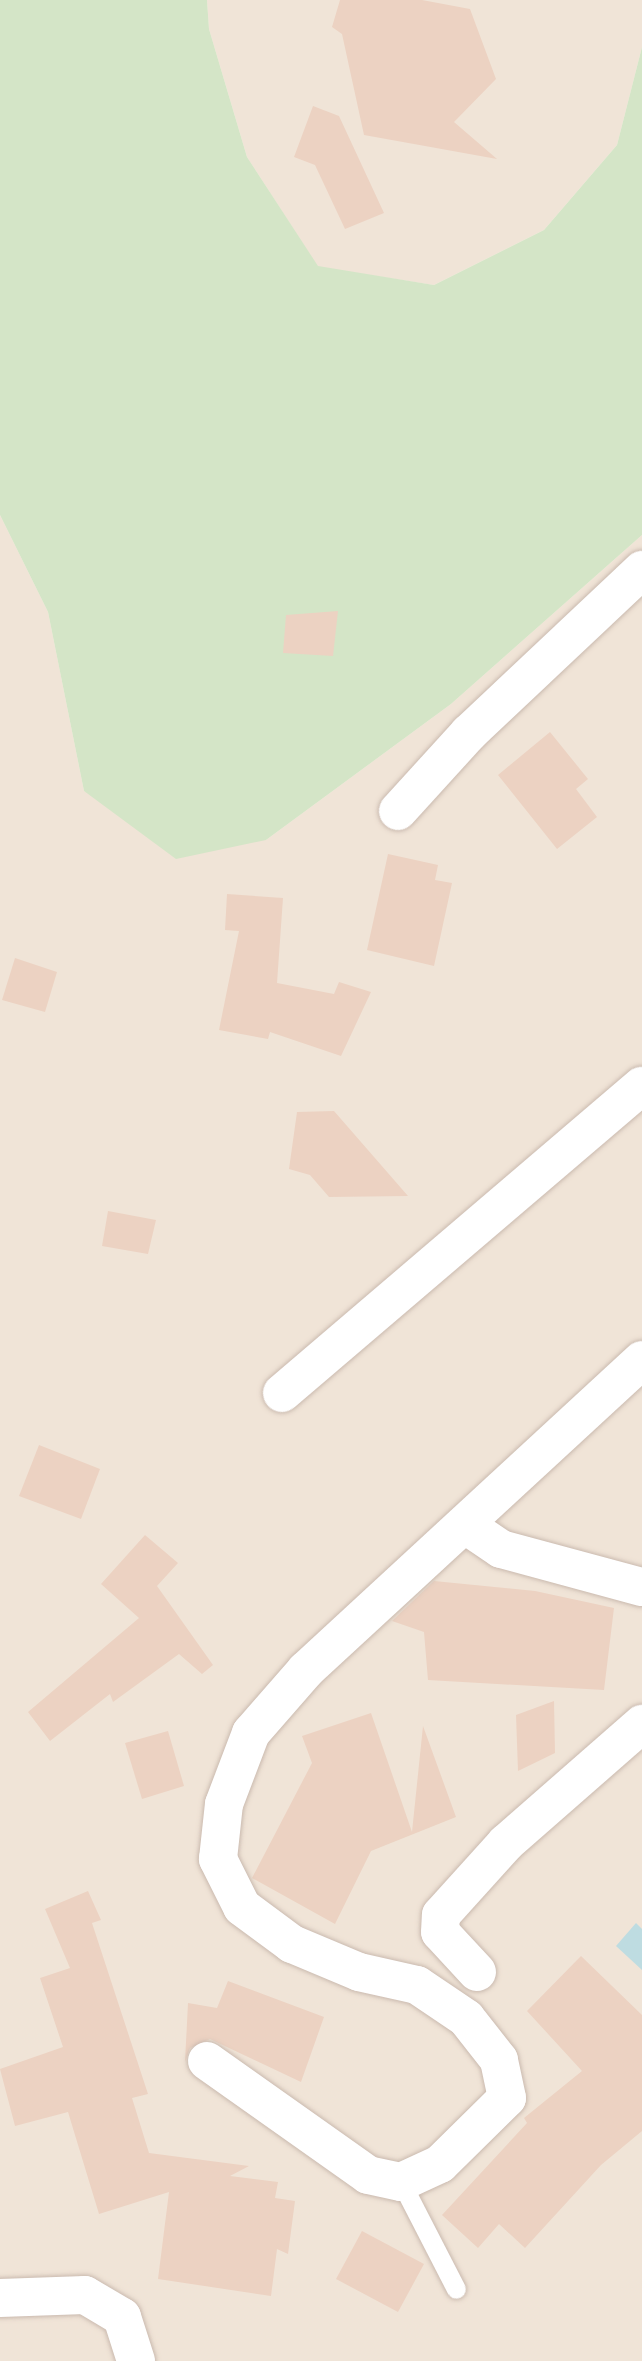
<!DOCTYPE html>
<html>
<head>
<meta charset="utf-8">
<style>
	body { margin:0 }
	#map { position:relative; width:642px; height:2361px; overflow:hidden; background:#faf2e7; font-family:"Varela Round",sans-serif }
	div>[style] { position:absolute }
	.residential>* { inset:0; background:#f0e4d7 }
	.green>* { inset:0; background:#d4e5c7 }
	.water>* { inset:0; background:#bedce1 }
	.building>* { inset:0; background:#ecd2c2 }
	.roads { filter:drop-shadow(0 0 2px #cabaaf) drop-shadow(0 0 2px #cabaaf) }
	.lane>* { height:19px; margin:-9.5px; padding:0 9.5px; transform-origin:9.5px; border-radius:9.5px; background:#fff }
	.street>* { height:38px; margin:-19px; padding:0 19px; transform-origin:19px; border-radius:19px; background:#fff }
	span { translate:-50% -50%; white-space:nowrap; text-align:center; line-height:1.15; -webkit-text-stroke:7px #fdf6ed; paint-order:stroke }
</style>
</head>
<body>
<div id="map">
	<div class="residential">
		<i style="clip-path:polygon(207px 0,642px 0,642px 47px,617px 145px,544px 230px,434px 285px,318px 267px,247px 157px,209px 29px)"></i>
		<i style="clip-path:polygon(0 515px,48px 612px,84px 791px,266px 840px,451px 704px,642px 535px,642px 2361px,0 2361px)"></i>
	</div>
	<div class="green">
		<i style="clip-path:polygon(0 0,207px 0,209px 29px,247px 157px,318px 266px,434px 285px,544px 230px,617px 145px,642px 47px,642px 535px,451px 704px,266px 840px,176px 859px,84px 791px,48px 612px,0 515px)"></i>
	</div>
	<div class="water">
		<i style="clip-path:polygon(636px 1923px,642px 1929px,642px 1970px,616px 1946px)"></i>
	</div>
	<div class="building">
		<i style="clip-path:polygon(340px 0,422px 0,470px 9px,496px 79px,454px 122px,497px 159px,364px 135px,342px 34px,332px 27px)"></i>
		<i style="clip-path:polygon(313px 106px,339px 116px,384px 213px,345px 229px,315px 165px,294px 157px)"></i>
		<i style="clip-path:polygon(338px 611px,333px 656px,283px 653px,286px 615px)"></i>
		<i style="clip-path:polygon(550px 732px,588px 779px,576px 789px,597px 817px,557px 849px,498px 775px)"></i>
		<i style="clip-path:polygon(388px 854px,438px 865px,435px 880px,452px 883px,434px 966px,367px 950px)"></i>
		<i style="clip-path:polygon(227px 894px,283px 898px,277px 983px,334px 994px,339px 982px,371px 992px,341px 1056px,270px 1032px,268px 1039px,219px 1030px,239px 931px,225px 930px)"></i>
		<i style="clip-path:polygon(15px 958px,57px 972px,45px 1012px,2px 1000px)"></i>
		<i style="clip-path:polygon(334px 1111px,408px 1196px,329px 1197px,310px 1175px,289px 1169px,297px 1112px)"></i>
		<i style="clip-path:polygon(108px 1211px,156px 1220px,148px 1254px,102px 1246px)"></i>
		<i style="clip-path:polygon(39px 1445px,100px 1469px,81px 1519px,19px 1496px)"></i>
		<i style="clip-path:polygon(145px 1535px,178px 1563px,157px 1586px,213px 1665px,202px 1674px,179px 1654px,113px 1702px,110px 1694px,50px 1741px,28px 1712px,139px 1618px,101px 1584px)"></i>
		<i style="clip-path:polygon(434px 1581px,535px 1591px,614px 1608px,604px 1690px,428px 1680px,424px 1632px,392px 1621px)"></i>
		<i style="clip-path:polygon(554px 1701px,555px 1753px,518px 1771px,516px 1715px)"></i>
		<i style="clip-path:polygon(371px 1713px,412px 1832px,423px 1726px,456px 1817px,371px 1851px,335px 1924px,252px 1878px,312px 1763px,302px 1736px)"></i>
		<i style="clip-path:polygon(168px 1731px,184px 1786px,142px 1799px,125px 1743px)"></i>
		<i style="clip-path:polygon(88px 1891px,101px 1920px,92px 1923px,148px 2094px,132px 2098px,149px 2153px,249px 2166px,230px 2176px,278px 2182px,275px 2198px,295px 2201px,288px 2254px,277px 2249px,271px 2296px,158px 2279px,169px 2192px,99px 2214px,68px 2112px,15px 2126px,0 2069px,63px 2047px,40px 1978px,70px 1968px,45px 1909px)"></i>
		<i style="clip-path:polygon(581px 1956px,642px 2015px,642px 2131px,601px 2165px,525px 2248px,499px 2224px,478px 2248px,442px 2215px,527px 2123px,524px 2118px,582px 2071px,527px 2011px)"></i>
		<i style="clip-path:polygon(228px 1981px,324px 2017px,301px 2082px,210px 2039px,190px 2048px,185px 2062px,188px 2003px,217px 2008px)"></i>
		<i style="clip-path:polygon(362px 2231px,424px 2264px,398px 2312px,336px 2279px)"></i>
	</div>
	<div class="roads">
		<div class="lane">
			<i style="left:401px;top:2182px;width:120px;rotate:62.8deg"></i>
		</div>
		<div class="street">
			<i style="left:398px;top:811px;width:105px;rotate:-47.7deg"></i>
			<i style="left:469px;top:733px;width:238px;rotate:-43.3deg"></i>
			<i style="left:282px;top:1393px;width:473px;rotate:-40.5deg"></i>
			<i style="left:467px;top:1526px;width:41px;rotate:34.1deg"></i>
			<i style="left:501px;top:1549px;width:146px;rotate:15.1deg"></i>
			<i style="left:477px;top:1972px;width:54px;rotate:-132.8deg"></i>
			<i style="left:440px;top:1932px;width:17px;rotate:-87deg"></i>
			<i style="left:441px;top:1915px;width:97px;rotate:-47.9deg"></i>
			<i style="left:506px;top:1843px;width:181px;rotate:-41.2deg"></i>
			<i style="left:207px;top:2061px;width:197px;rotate:35.3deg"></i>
			<i style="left:368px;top:2175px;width:34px;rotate:12deg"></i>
			<i style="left:401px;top:2182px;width:43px;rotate:-24.8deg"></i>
			<i style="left:440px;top:2164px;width:94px;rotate:-44.6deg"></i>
			<i style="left:507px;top:2098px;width:39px;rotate:-102deg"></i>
			<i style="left:499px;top:2060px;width:53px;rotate:-128.2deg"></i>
			<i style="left:466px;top:2018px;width:59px;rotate:-146deg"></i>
			<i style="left:417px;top:1985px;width:59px;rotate:-167.4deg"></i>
			<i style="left:359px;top:1972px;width:73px;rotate:-157.3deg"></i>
			<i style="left:292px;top:1944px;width:62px;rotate:-143.5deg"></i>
			<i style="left:242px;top:1907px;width:54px;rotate:-116.6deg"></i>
			<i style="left:218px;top:1859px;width:55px;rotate:-83.8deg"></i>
			<i style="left:224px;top:1804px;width:76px;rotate:-69.2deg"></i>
			<i style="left:251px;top:1733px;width:84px;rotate:-48.9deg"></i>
			<i style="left:306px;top:1670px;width:457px;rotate:-42.7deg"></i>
			<i style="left:0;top:2298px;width:85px;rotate:-2deg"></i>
			<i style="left:85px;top:2295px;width:43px;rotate:30.7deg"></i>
			<i style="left:122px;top:2317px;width:46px;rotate:72.3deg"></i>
		</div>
	</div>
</div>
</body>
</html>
